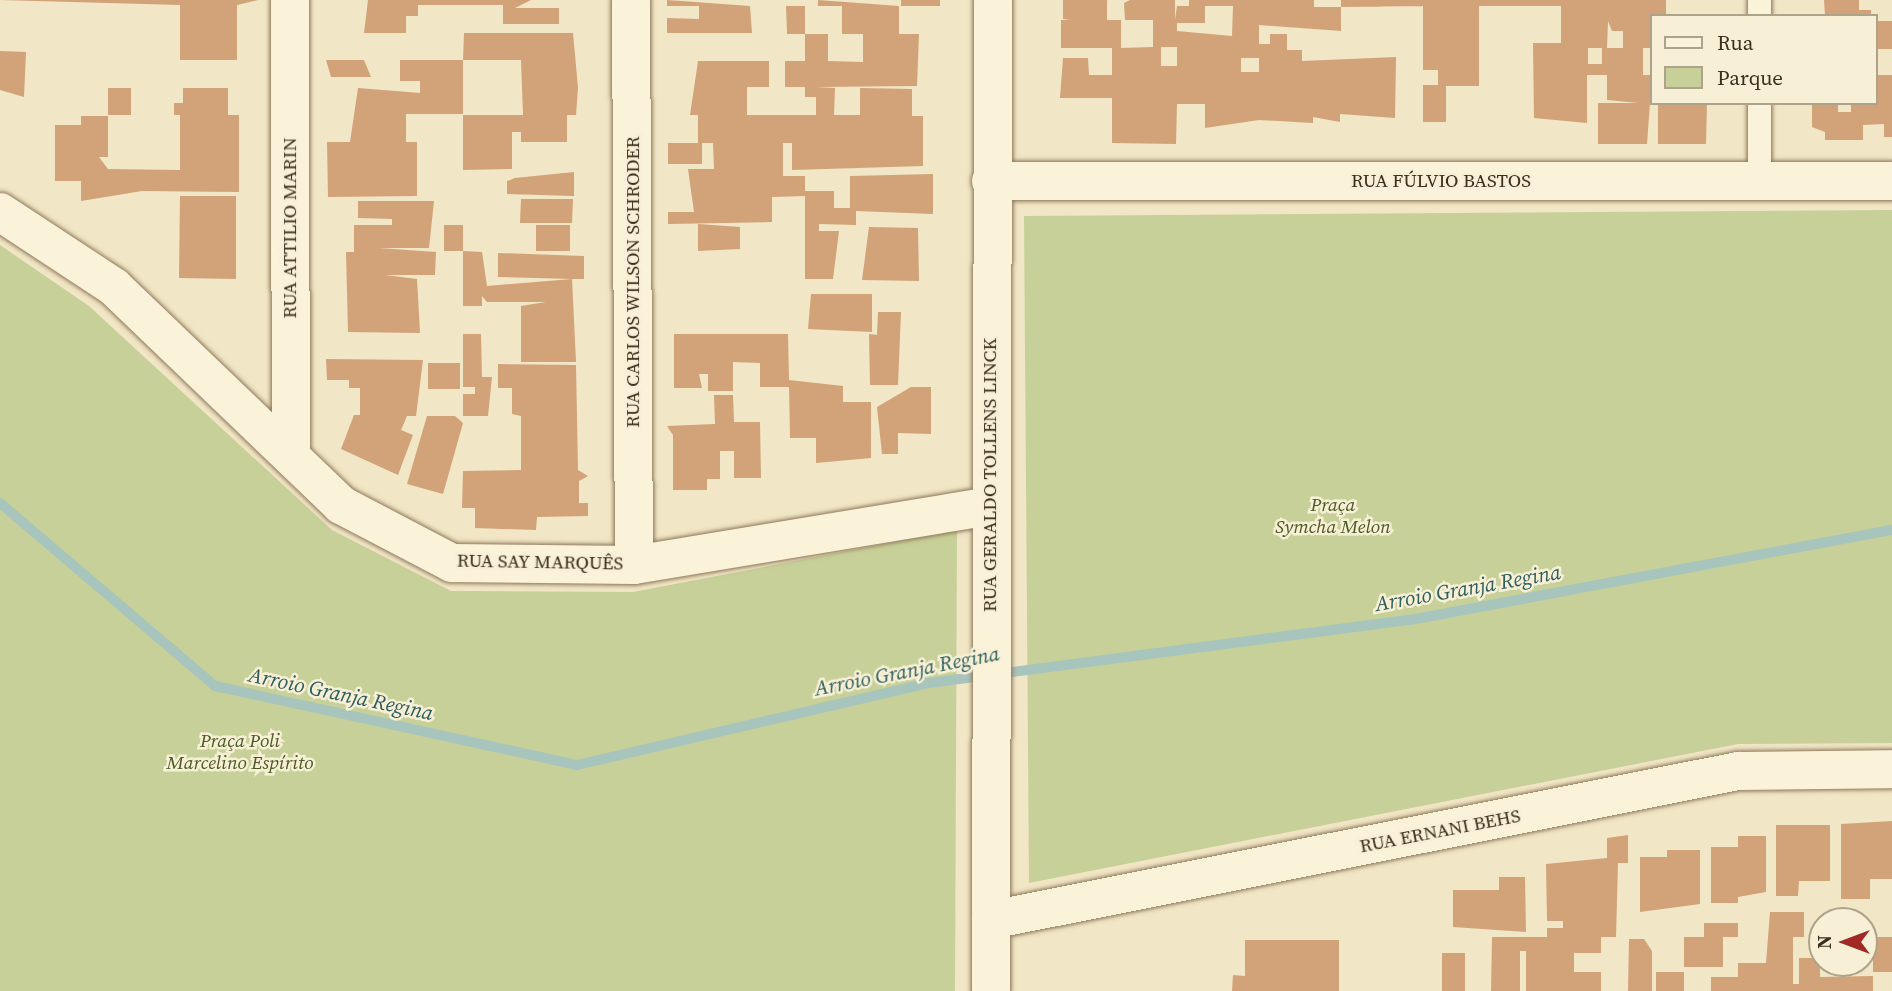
<!DOCTYPE html>
<html>
<head>
<meta charset="utf-8">
<style>
	body { margin:0 }
	#map { position:relative; width:1892px; height:991px; overflow:hidden; background:#f1e6c5; font-family:"Source Serif 4",serif }
	div>[style] { position:absolute }
	.green>* { inset:0; background:#c7d098 }
	.stream>* { height:10px; margin:-5px; padding:0 5px; transform-origin:5px; border-radius:5px; background:#a7c4bd }
	.building>* { inset:0; background:#d2a279 }
	.roads { filter:drop-shadow(0 0 2px #8e785a) drop-shadow(0 0 2px #8e785a) }
	.lane>* { height:23px; margin:-11.5px; padding:0 11.5px; transform-origin:11.5px; border-radius:11.5px; background:#fbf2da }
	.street>* { height:38px; margin:-19px; padding:0 19px; transform-origin:19px; border-radius:19px; background:#fbf2da }
	span { translate:-50% -50%; white-space:nowrap; text-align:center; line-height:1.15; -webkit-text-stroke:5px #f8f0d6; paint-order:stroke }
	.street-label { font-size:19px; color:#3d2f1e }
	.park-label { font-size:19px; color:#4b5b24; font-style:italic }
	.water-label { font-size:21px; color:#2d5e5d; font-style:italic }
	.legend { position:absolute; left:1650px; top:14px; width:228px; height:91px; box-sizing:border-box; background:#f8f0d6; border:2px solid #ada38c; margin:0; padding:9px 12px; list-style:none; font-size:21px; color:#3d2f1e }
	.legend li { display:flex; align-items:center; gap:14px; height:35px }
	.legend b { width:35px; border:2px solid #ada38c }
	.north { position:absolute; left:1808px; top:907px; width:70px; height:70px; box-sizing:border-box; background:#f8f0d6; border:2px solid #ada38c; border-radius:50%; rotate:270deg; font-size:19px; font-weight:700; line-height:28px; text-align:center; color:#3d2f1e }
	.north::after { content:''; display:block; margin:auto; width:24px; height:32px; background:#a12a26; clip-path:polygon(50% 0,100% 100%,50% 72%,0 100%) }
</style>
</head>
<body>
<div id="map">
	<div class="green">
		<i style="clip-path:polygon(1892px 210px,1892px 743px,1738px 744px,1029px 883px,1024px 216px)"></i>
		<i style="clip-path:polygon(0 245px,89px 306px,332px 530px,451px 591px,633px 592px,957px 530px,955px 991px,0 991px)"></i>
	</div>
	<div class="stream">
		<i style="left:0;top:503px;width:282px;rotate:40.4deg"></i>
		<i style="left:215px;top:686px;width:371px;rotate:12.3deg"></i>
		<i style="left:577px;top:765px;width:361px;rotate:-13.1deg"></i>
		<i style="left:929px;top:683px;width:485px;rotate:-7.5deg"></i>
		<i style="left:1410px;top:620px;width:490px;rotate:-10.6deg"></i>
	</div>
	<div class="building">
		<i style="clip-path:polygon(0 0,258px 0,237px 5px,237px 60px,180px 60px,180px 5px)"></i>
		<i style="clip-path:polygon(368px 0,531px 0,515px 8px,559px 8px,559px 24px,503px 24px,503px 5px,418px 5px,418px 16px,406px 16px,406px 33px,364px 33px)"></i>
		<i style="clip-path:polygon(667px 0,750px 6px,752px 33px,667px 33px,667px 18px,699px 19px,699px 6px,667px 6px)"></i>
		<i style="clip-path:polygon(818px 0,899px 6px,899px 34px,919px 34px,917px 86px,816px 87px,835px 88px,834px 115px,860px 115px,860px 88px,912px 89px,912px 116px,923px 116px,923px 166px,792px 170px,792px 143px,783px 143px,783px 176px,805px 176px,805px 191px,834px 191px,834px 208px,850px 208px,850px 176px,933px 174px,933px 214px,856px 211px,856px 225px,819px 224px,819px 231px,839px 231px,833px 279px,805px 279px,805px 196px,772px 197px,772px 222px,668px 224px,668px 212px,694px 212px,688px 169px,714px 169px,713px 143px,702px 143px,702px 164px,668px 164px,668px 143px,698px 143px,698px 115px,690px 115px,698px 61px,769px 61px,769px 87px,747px 87px,747px 115px,816px 115px,816px 97px,805px 97px,805px 87px,785px 87px,785px 61px,805px 61px,805px 34px,828px 34px,828px 61px,863px 62px,863px 34px,842px 34px,842px 6px,818px 6px)"></i>
		<i style="clip-path:polygon(901px 0,940px 0,940px 6px,901px 6px)"></i>
		<i style="clip-path:polygon(evenodd,1063px 0,1107px 0,1107px 20px,1121px 20px,1121px 48px,1153px 47px,1153px 20px,1125px 20px,1124px 3px,1130px 0,1175px 0,1175px 20px,1177px 6px,1189px 6px,1189px 0,1314px 0,1314px 7px,1341px 7px,1341px 31px,1259px 25px,1259px 44px,1270px 44px,1270px 34px,1287px 34px,1287px 50px,1302px 50px,1302px 61px,1396px 57px,1395px 118px,1340px 114px,1340px 122px,1313px 117px,1313px 123px,1259px 120px,1205px 128px,1205px 104px,1177px 104px,1176px 144px,1112px 143px,1112px 98px,1060px 98px,1063px 58px,1088px 58px,1089px 75px,1112px 75px,1112px 48px,1061px 48px,1061px 20px,1070px 20px,1063px 19px,1063px 0,1205px 6px,1233px 6px,1232px 36px,1177px 31px,1177px 23px,1205px 23px,1205px 6px,1063px 0,1161px 47px,1177px 47px,1177px 66px,1161px 66px,1161px 47px,1063px 0,1241px 58px,1259px 58px,1259px 72px,1241px 72px,1241px 58px)"></i>
		<i style="clip-path:polygon(evenodd,1341px 0,1666px 0,1666px 16px,1652px 16px,1652px 48px,1643px 48px,1643px 75px,1652px 75px,1647px 144px,1598px 144px,1598px 103px,1638px 103px,1607px 100px,1607px 75px,1587px 75px,1587px 123px,1534px 118px,1533px 43px,1561px 43px,1561px 6px,1479px 6px,1479px 86px,1446px 86px,1446px 122px,1423px 122px,1423px 85px,1438px 85px,1438px 70px,1423px 70px,1423px 6px,1341px 7px,1341px 0,1608px 21px,1612px 31px,1623px 31px,1623px 48px,1607px 48px,1608px 21px,1341px 0,1588px 48px,1602px 48px,1602px 64px,1588px 64px,1588px 48px)"></i>
		<i style="clip-path:polygon(1824px 0,1859px 0,1859px 10px,1871px 10px,1871px 16px,1825px 16px)"></i>
		<i style="clip-path:polygon(786px 6px,805px 6px,805px 34px,787px 34px)"></i>
		<i style="clip-path:polygon(1876px 21px,1892px 21px,1892px 49px,1876px 49px)"></i>
		<i style="clip-path:polygon(464px 33px,573px 33px,578px 88px,576px 115px,567px 115px,567px 142px,521px 142px,521px 132px,512px 132px,512px 169px,463px 170px,463px 115px,523px 115px,521px 60px,463px 60px)"></i>
		<i style="clip-path:polygon(0 51px,26px 52px,24px 97px,0 90px)"></i>
		<i style="clip-path:polygon(326px 60px,364px 60px,371px 77px,331px 77px)"></i>
		<i style="clip-path:polygon(400px 60px,463px 60px,463px 114px,406px 114px,406px 142px,417px 142px,417px 196px,328px 197px,327px 142px,350px 142px,358px 88px,420px 93px,420px 81px,400px 81px)"></i>
		<i style="clip-path:polygon(1876px 75px,1892px 75px,1892px 137px,1884px 137px,1884px 124px,1863px 125px,1863px 140px,1825px 140px,1825px 132px,1812px 127px,1812px 105px,1838px 103px,1838px 112px,1851px 112px,1851px 103px,1876px 103px)"></i>
		<i style="clip-path:polygon(108px 88px,131px 88px,131px 115px,108px 115px)"></i>
		<i style="clip-path:polygon(183px 88px,228px 88px,228px 115px,239px 115px,239px 192px,142px 191px,81px 201px,81px 181px,55px 181px,55px 125px,81px 125px,81px 116px,108px 116px,108px 157px,99px 157px,108px 169px,180px 170px,180px 115px,174px 115px,174px 103px,183px 103px)"></i>
		<i style="clip-path:polygon(1658px 103px,1707px 103px,1706px 144px,1658px 144px)"></i>
		<i style="clip-path:polygon(574px 172px,574px 196px,507px 194px,507px 181px,515px 178px)"></i>
		<i style="clip-path:polygon(180px 196px,236px 196px,236px 279px,179px 278px)"></i>
		<i style="clip-path:polygon(521px 199px,573px 199px,572px 223px,520px 223px)"></i>
		<i style="clip-path:polygon(358px 201px,434px 201px,429px 248px,379px 248px,436px 252px,435px 275px,385px 275px,417px 279px,420px 333px,348px 332px,346px 252px,354px 252px,354px 225px,392px 225px,392px 219px,358px 218px)"></i>
		<i style="clip-path:polygon(698px 224px,740px 227px,740px 249px,698px 251px)"></i>
		<i style="clip-path:polygon(444px 225px,463px 225px,463px 251px,444px 251px)"></i>
		<i style="clip-path:polygon(536px 225px,570px 225px,570px 251px,536px 251px)"></i>
		<i style="clip-path:polygon(869px 227px,918px 228px,919px 281px,862px 280px)"></i>
		<i style="clip-path:polygon(463px 251px,482px 252px,487px 286px,572px 279px,498px 277px,498px 253px,584px 256px,584px 279px,572px 279px,576px 362px,521px 362px,521px 306px,546px 302px,487px 302px,482px 296px,482px 306px,463px 306px)"></i>
		<i style="clip-path:polygon(811px 294px,872px 294px,872px 332px,808px 329px)"></i>
		<i style="clip-path:polygon(878px 312px,901px 312px,898px 385px,870px 385px,869px 334px,877px 335px)"></i>
		<i style="clip-path:polygon(463px 334px,481px 334px,482px 377px,492px 377px,488px 416px,463px 416px,463px 394px,475px 394px,475px 387px,463px 387px)"></i>
		<i style="clip-path:polygon(674px 334px,788px 334px,789px 380px,843px 386px,843px 402px,871px 402px,871px 458px,816px 463px,816px 438px,790px 438px,789px 387px,760px 387px,760px 363px,733px 362px,733px 391px,708px 391px,708px 374px,699px 374px,702px 388px,674px 388px)"></i>
		<i style="clip-path:polygon(326px 359px,423px 360px,416px 416px,407px 416px,401px 430px,413px 435px,398px 475px,341px 449px,354px 415px,360px 415px,360px 388px,349px 388px,349px 380px,327px 380px)"></i>
		<i style="clip-path:polygon(428px 363px,460px 363px,460px 389px,428px 389px)"></i>
		<i style="clip-path:polygon(498px 364px,576px 365px,578px 470px,588px 476px,579px 481px,579px 503px,588px 503px,588px 516px,537px 517px,536px 530px,475px 528px,475px 508px,462px 508px,463px 471px,521px 470px,521px 416px,512px 414px,512px 388px,498px 388px)"></i>
		<i style="clip-path:polygon(911px 387px,931px 387px,931px 434px,898px 433px,898px 454px,882px 454px,877px 407px)"></i>
		<i style="clip-path:polygon(714px 395px,733px 395px,734px 422px,760px 422px,761px 478px,734px 478px,734px 451px,720px 451px,720px 479px,707px 479px,707px 490px,673px 490px,673px 435px,667px 426px,715px 424px)"></i>
		<i style="clip-path:polygon(427px 416px,455px 416px,463px 423px,443px 494px,407px 484px)"></i>
		<i style="clip-path:polygon(1892px 821px,1892px 879px,1870px 879px,1870px 899px,1841px 899px,1841px 824px)"></i>
		<i style="clip-path:polygon(1776px 825px,1830px 825px,1830px 881px,1799px 881px,1798px 896px,1776px 896px)"></i>
		<i style="clip-path:polygon(1628px 835px,1628px 863px,1618px 863px,1616px 937px,1601px 937px,1601px 953px,1574px 953px,1574px 972px,1601px 972px,1601px 991px,1526px 991px,1526px 951px,1520px 951px,1520px 991px,1491px 991px,1492px 937px,1547px 937px,1547px 928px,1563px 928px,1563px 921px,1547px 921px,1546px 864px,1607px 858px,1607px 838px)"></i>
		<i style="clip-path:polygon(1738px 836px,1766px 836px,1766px 892px,1738px 897px,1738px 903px,1711px 903px,1711px 847px,1738px 847px)"></i>
		<i style="clip-path:polygon(1667px 850px,1700px 850px,1700px 904px,1640px 912px,1640px 857px,1667px 857px)"></i>
		<i style="clip-path:polygon(1499px 877px,1525px 877px,1526px 932px,1453px 927px,1453px 890px,1499px 890px)"></i>
		<i style="clip-path:polygon(1770px 912px,1804px 912px,1804px 937px,1793px 937px,1793px 984px,1799px 984px,1799px 958px,1820px 958px,1820px 977px,1873px 976px,1873px 991px,1711px 991px,1711px 977px,1738px 977px,1738px 963px,1766px 963px)"></i>
		<i style="clip-path:polygon(1704px 923px,1738px 923px,1738px 937px,1723px 937px,1723px 967px,1684px 967px,1684px 937px,1704px 937px)"></i>
		<i style="clip-path:polygon(1873px 937px,1892px 937px,1892px 972px,1873px 972px)"></i>
		<i style="clip-path:polygon(1629px 939px,1644px 939px,1652px 951px,1652px 991px,1628px 991px)"></i>
		<i style="clip-path:polygon(1245px 940px,1339px 940px,1339px 991px,1232px 991px,1233px 975px,1245px 976px)"></i>
		<i style="clip-path:polygon(1442px 953px,1465px 953px,1465px 991px,1442px 991px)"></i>
		<i style="clip-path:polygon(1656px 972px,1684px 972px,1684px 991px,1656px 991px)"></i>
	</div>
	<div class="roads">
		<div class="lane">
			<i style="left:1759px;top:0;width:16px;rotate:90deg"></i>
			<i style="left:1759px;top:103px;width:78px;rotate:90deg"></i>
		</div>
		<div class="street">
			<i style="left:290px;top:0;width:456px;rotate:89.9deg"></i>
			<i style="left:631px;top:0;width:565px;rotate:89.7deg"></i>
			<i style="left:991px;top:181px;width:901px"></i>
			<i style="left:0;top:212px;width:136px;rotate:33.3deg"></i>
			<i style="left:114px;top:287px;width:315px;rotate:43.8deg"></i>
			<i style="left:341px;top:505px;width:125px;rotate:27.6deg"></i>
			<i style="left:452px;top:563px;width:182px;rotate:0.6deg"></i>
			<i style="left:634px;top:565px;width:360px;rotate:-9.4deg"></i>
			<i style="left:991px;top:920px;width:762px;rotate:-11.28deg"></i>
			<i style="left:1738px;top:771px;width:154px;rotate:-0.7deg"></i>
			<i style="left:991px;top:991px;width:991px;rotate:-89.88deg"></i>
		</div>
	</div>
	<div class="street-label">
		<span style="left:1441px;top:181px">RUA FÚLVIO BASTOS</span>
		<span style="left:290px;top:228px;rotate:-90deg">RUA ATTILIO MARIN</span>
		<span style="left:633px;top:282px;rotate:-90deg">RUA CARLOS WILSON SCHRODER</span>
		<span style="left:990px;top:475px;rotate:-90deg">RUA GERALDO TOLLENS LINCK</span>
		<span style="left:540px;top:562px;rotate:1deg">RUA SAY MARQUÊS</span>
		<span style="left:1440px;top:831px;rotate:-11deg">RUA ERNANI BEHS</span>
	</div>
	<div class="park-label">
		<span style="left:1333px;top:516px">Praça<br>Symcha Melon</span>
		<span style="left:240px;top:752px">Praça Poli<br>Marcelino Espírito</span>
	</div>
	<div class="water-label">
		<span style="left:1468px;top:588px;rotate:-10deg">Arroio Granja Regina</span>
		<span style="left:907px;top:671px;rotate:-11deg">Arroio Granja Regina</span>
		<span style="left:341px;top:694px;rotate:12deg">Arroio Granja Regina</span>
	</div>
	<ul class="legend">
	<li><b style="height:9px;background:#fbf2da"></b>Rua</li>
	<li><b style="height:19px;background:#c7d098"></b>Parque</li>
	</ul>
	<div class="north">N</div>
</div>
</body>
</html>
